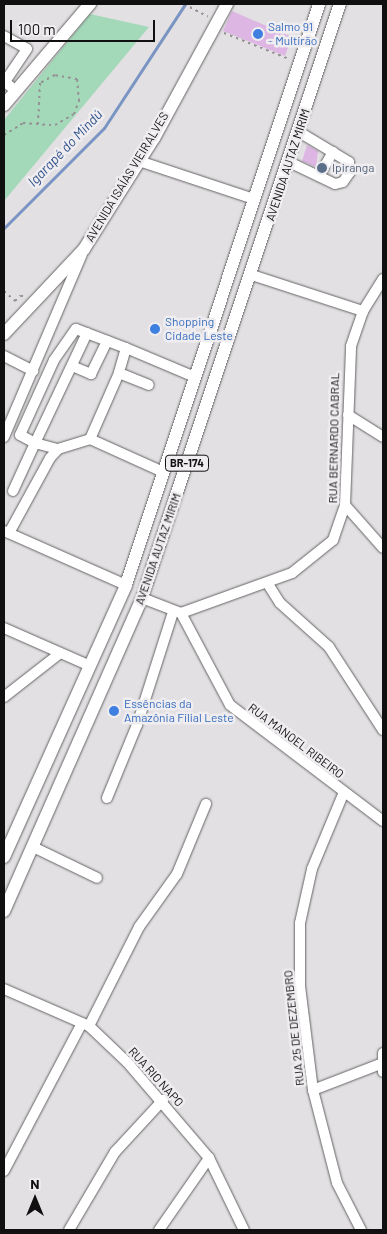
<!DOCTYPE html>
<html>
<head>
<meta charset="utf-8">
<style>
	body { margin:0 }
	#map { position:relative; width:387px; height:1234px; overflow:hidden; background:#e2e0e2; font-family:Barlow,sans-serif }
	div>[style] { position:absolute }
	.green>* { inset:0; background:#a3d8b9 }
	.stream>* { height:3px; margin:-1.5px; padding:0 1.5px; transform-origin:1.5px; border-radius:1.5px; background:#7a95c3 }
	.building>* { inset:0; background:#ddb6e3 }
	.path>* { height:2px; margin-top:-1px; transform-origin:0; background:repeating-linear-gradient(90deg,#939193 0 2.5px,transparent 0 6.5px) }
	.roads { filter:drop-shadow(0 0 1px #656365) drop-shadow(0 0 1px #656365) }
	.minor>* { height:10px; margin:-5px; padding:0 5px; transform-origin:5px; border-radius:5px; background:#fff }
	.major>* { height:12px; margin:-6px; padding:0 6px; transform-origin:6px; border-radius:6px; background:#fff }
	.dots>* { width:14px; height:14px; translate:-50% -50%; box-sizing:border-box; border:2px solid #efedf0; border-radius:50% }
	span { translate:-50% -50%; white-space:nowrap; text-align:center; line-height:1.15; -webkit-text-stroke:5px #efedf0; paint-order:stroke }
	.shield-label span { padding:1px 4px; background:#efedf0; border:1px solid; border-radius:4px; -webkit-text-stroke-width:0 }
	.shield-label { font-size:11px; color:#111011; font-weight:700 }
	.shop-label { font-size:12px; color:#366cbe }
	.left { translate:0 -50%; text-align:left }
	.street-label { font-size:12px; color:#111011 }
	.service-label { font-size:12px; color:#4e5e75 }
	.water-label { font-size:14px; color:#32548e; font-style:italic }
	.frame { position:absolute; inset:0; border:5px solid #111011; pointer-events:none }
	.north { position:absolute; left:10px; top:1174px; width:50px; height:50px; -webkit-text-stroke:4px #efedf0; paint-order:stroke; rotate:0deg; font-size:14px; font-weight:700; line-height:20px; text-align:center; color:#111011 }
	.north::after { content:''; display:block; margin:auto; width:18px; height:22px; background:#111011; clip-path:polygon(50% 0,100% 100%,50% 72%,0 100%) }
	.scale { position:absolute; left:10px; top:20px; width:145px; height:22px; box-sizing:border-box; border:2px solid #111011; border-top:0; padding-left:6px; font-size:15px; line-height:18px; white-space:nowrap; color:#111011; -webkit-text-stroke:4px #efedf0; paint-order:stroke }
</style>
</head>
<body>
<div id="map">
	<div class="green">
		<i style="clip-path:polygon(90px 14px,149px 27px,4px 201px,4px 120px)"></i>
	</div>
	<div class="stream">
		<i style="left:4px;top:228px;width:141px;rotate:-45deg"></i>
		<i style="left:104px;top:128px;width:148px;rotate:-56.8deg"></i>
	</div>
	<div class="building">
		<i style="clip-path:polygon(232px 11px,292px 37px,285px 56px,223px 31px)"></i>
		<i style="clip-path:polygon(307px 145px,318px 151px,316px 167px,302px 161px)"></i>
	</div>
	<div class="path">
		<i style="left:184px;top:4px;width:27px;rotate:28deg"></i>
		<i style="left:224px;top:33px;width:70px;rotate:21.8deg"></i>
		<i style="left:4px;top:135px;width:22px;rotate:-32deg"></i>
		<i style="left:23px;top:123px;width:32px;rotate:4deg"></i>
		<i style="left:55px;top:125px;width:22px;rotate:-30deg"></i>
		<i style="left:74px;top:114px;width:14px;rotate:-69deg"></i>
		<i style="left:79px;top:101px;width:22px;rotate:-95deg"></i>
		<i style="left:77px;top:79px;width:22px;rotate:-170deg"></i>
		<i style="left:55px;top:75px;width:17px;rotate:152deg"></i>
		<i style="left:40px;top:83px;width:41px;rotate:92.8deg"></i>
		<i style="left:4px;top:291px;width:15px;rotate:42deg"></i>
		<i style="left:15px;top:301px;width:8px;rotate:-45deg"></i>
		<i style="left:21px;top:295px;width:4px;rotate:45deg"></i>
	</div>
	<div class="roads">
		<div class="minor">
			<i style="left:4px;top:36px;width:26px;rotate:29deg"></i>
			<i style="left:27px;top:49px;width:40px;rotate:124deg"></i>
			<i style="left:5px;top:82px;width:14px;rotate:39deg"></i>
			<i style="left:139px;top:161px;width:121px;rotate:18.3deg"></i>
			<i style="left:289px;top:162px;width:51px;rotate:25.6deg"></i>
			<i style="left:335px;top:184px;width:8px;rotate:-14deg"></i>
			<i style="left:343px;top:182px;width:12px;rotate:-55deg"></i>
			<i style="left:350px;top:172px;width:10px;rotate:-96deg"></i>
			<i style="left:349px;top:162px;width:58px;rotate:-149deg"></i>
			<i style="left:319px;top:176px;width:28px;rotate:-60deg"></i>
			<i style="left:252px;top:275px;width:117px;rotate:18deg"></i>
			<i style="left:87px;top:333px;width:122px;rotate:115.3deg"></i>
			<i style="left:35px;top:443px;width:17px;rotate:-152deg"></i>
			<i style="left:20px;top:435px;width:82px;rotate:-65.6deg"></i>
			<i style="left:54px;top:360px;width:38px;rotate:-55deg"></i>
			<i style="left:76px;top:329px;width:53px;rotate:20.8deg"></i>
			<i style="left:126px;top:348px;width:75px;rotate:22.8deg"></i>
			<i style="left:126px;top:348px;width:26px;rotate:106deg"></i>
			<i style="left:119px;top:373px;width:32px;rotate:22deg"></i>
			<i style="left:4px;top:356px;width:33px;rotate:27deg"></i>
			<i style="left:72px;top:366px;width:21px;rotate:23deg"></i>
			<i style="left:91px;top:374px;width:37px;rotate:-64deg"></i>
			<i style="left:119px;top:373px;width:72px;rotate:113.7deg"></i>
			<i style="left:90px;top:439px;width:80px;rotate:24.3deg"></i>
			<i style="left:348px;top:415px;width:41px;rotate:32.2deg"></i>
			<i style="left:4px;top:437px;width:199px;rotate:-66.9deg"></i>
			<i style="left:13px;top:491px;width:53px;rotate:-65.4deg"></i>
			<i style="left:35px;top:443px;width:24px;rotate:15deg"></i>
			<i style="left:345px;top:505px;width:57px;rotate:48.5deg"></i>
			<i style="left:4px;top:531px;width:133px;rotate:23.9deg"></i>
			<i style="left:9px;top:533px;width:85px;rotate:-61.3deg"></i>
			<i style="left:50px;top:458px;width:12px;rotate:-48deg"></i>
			<i style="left:58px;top:449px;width:34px;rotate:-17deg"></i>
			<i style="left:268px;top:584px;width:22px;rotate:58deg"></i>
			<i style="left:280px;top:603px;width:66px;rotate:41.9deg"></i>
			<i style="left:329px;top:647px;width:99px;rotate:57deg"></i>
			<i style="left:142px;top:598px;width:42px;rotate:21deg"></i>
			<i style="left:181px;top:613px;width:118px;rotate:-19.8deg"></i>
			<i style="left:292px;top:573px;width:53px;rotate:-38.8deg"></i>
			<i style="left:333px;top:540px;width:37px;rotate:-71deg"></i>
			<i style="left:345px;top:505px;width:159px;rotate:-87.8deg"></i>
			<i style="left:351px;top:346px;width:37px;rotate:-71deg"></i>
			<i style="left:363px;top:311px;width:38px;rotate:-58deg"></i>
			<i style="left:181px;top:613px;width:104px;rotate:62deg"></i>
			<i style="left:230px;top:705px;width:192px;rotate:37.2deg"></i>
			<i style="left:4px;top:628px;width:94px;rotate:23.8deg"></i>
			<i style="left:4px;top:697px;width:70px;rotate:-38deg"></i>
			<i style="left:344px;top:792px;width:83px;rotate:112.6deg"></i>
			<i style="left:312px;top:869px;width:55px;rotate:102.5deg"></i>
			<i style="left:300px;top:923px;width:63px;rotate:90deg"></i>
			<i style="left:300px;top:986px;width:105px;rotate:82.9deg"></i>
			<i style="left:313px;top:1090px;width:96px;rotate:75.5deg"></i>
			<i style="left:337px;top:1183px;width:53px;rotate:62.9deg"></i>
			<i style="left:107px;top:798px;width:79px;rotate:-67.7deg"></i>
			<i style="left:137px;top:725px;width:119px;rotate:-72.3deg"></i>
			<i style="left:33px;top:847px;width:71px;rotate:25.8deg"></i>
			<i style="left:4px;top:989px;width:93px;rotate:23.5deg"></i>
			<i style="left:89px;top:1026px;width:52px;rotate:43.5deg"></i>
			<i style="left:127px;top:1062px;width:126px;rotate:49.5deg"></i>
			<i style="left:209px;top:1158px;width:80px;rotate:64.1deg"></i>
			<i style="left:89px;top:1026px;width:111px;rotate:-63.2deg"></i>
			<i style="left:139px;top:927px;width:65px;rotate:-54.4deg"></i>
			<i style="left:177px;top:874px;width:76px;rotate:-67.5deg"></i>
			<i style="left:383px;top:1053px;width:19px;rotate:90deg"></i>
			<i style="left:313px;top:1090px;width:75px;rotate:-21.1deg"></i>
			<i style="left:4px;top:1171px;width:167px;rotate:-62.2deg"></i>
			<i style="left:69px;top:1230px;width:91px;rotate:-59.5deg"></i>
			<i style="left:115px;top:1152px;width:71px;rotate:-47.3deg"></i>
			<i style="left:159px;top:1230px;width:88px;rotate:-55.2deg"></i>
		</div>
		<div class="major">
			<i style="left:4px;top:105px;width:133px;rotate:-49.6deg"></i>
			<i style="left:4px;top:334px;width:117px;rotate:-46.7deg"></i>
			<i style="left:84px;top:249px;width:131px;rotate:-57.8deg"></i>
			<i style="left:154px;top:138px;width:153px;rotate:-61.4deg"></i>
			<i style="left:4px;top:857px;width:298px;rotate:-65.8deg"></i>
			<i style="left:126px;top:585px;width:612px;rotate:-71.62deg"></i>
			<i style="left:4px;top:911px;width:342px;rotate:-66.2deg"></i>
			<i style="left:142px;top:598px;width:626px;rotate:-71.57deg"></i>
		</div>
	</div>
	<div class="dots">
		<i style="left:258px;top:34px;background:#3f7fe0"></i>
		<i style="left:322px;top:168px;background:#5c6f8a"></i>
		<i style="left:155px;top:329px;background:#3f7fe0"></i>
		<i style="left:114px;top:711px;background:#3f7fe0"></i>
	</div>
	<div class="shield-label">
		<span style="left:187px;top:463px">BR-174</span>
	</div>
	<div class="shop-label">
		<span class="left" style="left:268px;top:34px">Salmo 91<br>- Multirão</span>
		<span class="left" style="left:165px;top:329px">Shopping<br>Cidade Leste</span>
		<span class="left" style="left:124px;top:711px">Essências da<br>Amazônia Filial Leste</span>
	</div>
	<div class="street-label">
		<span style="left:288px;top:165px;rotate:-72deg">AVENIDA AUTAZ MIRIM</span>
		<span style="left:127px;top:177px;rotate:-59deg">AVENIDA ISAÍAS VIEIRALVES</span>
		<span style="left:334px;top:438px;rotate:-89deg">RUA BERNARDO CABRAL</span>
		<span style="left:158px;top:549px;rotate:-71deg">AVENIDA AUTAZ MIRIM</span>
		<span style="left:296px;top:741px;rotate:37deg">RUA MANOEL RIBEIRO</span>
		<span style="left:294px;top:1028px;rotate:-96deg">RUA 25 DE DEZEMBRO</span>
		<span style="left:156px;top:1077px;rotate:48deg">RUA RIO NAPO</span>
	</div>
	<div class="service-label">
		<span class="left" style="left:332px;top:168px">Ipiranga</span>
	</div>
	<div class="water-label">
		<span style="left:65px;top:148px;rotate:-46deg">Igarapé do Mindú</span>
	</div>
	<div class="frame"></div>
	<div class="north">N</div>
	<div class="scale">100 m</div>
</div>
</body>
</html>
